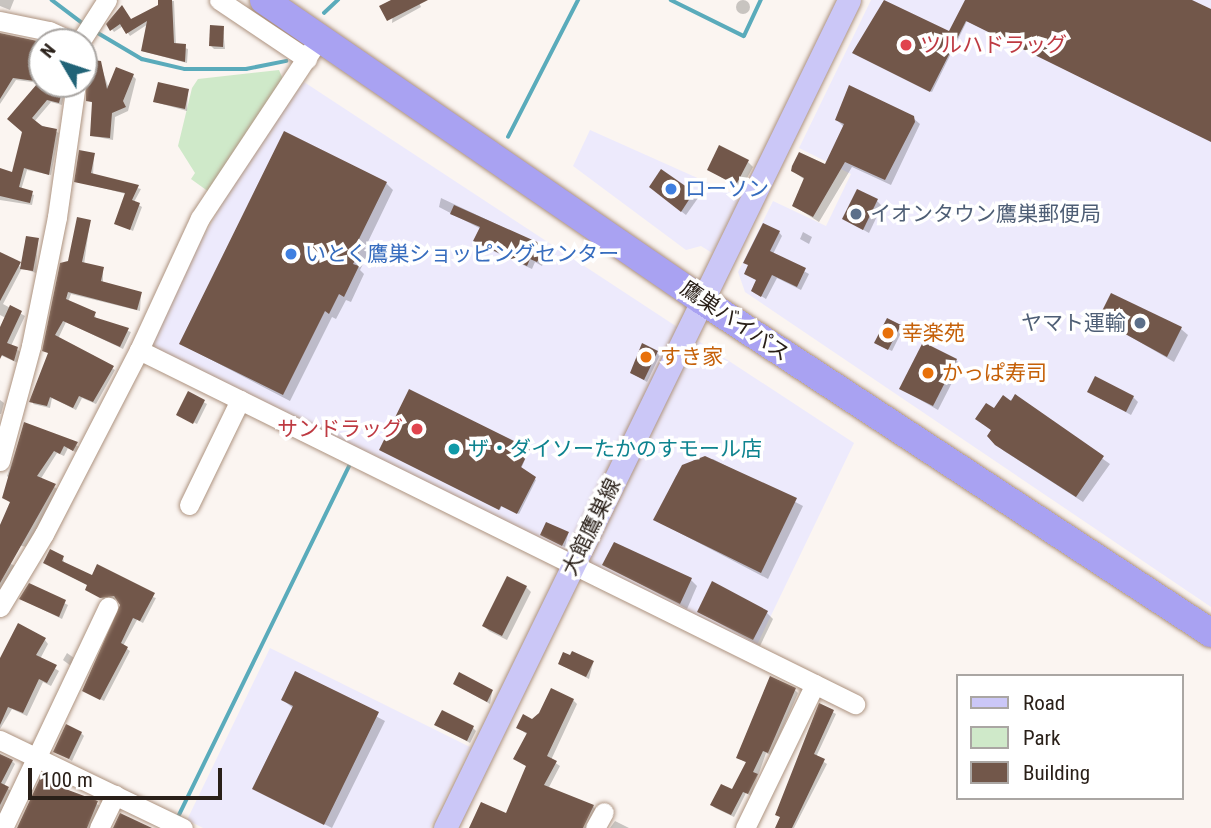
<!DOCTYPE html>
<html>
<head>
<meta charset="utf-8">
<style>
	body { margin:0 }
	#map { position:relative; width:1211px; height:828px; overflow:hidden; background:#fbf5f1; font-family:"Roboto Condensed","Noto Sans JP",sans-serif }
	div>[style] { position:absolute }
	.commercial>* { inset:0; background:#edeafc }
	.green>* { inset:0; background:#cfe9c9 }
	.shadow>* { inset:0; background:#0003 }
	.round { border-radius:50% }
	.stream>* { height:3.5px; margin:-1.75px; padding:0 1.75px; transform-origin:1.75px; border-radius:1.75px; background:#5aabbb }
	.building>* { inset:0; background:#72574a }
	.roads { filter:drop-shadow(0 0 2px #ad9380) drop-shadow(0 0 2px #ad9380) }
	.minor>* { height:19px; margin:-9.5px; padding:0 9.5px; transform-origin:9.5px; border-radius:9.5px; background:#fff }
	.major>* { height:23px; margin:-11.5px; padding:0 11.5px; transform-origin:11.5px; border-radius:11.5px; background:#cbc7f7 }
	.highway>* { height:28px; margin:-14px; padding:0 14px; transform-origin:14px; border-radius:14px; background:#a9a2f2 }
	.dots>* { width:19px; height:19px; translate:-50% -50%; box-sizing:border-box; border:4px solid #fff; border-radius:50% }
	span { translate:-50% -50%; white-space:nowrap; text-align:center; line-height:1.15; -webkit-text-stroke:7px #fff; paint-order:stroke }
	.health-label { font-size:21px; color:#be3a42 }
	.left { translate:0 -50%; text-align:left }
	.right { translate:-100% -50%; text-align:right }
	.shop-label { font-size:21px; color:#366cbe }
	.service-label { font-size:21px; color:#4e5e75 }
	.street-label { font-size:21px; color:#2a2019 }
	.food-label { font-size:21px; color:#c56008 }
	.culture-label { font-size:21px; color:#0d838f }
	.legend { position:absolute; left:956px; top:674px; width:228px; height:126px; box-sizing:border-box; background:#fff; border:2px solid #aaa6a3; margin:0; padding:9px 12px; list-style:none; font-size:21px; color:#2a2019 }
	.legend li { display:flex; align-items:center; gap:14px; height:35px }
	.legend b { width:35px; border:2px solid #aaa6a3 }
	.north { position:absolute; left:28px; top:28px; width:70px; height:70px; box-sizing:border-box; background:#fff; border:2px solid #aaa6a3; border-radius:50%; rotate:309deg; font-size:19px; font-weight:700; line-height:28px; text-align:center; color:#2a2019 }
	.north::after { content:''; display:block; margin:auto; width:24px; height:32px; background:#216377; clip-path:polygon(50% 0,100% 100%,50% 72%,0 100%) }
	.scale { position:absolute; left:28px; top:768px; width:194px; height:32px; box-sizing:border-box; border:4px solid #2a2019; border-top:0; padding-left:9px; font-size:21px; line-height:24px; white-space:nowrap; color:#2a2019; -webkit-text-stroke:5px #fff; paint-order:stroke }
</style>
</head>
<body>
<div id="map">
	<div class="commercial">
		<i style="clip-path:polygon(871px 0,1211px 0,1211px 607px,745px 292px,738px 272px,773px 201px,826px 226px,851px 174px,799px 148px)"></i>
		<i style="clip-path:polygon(304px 82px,854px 443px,753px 653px,139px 350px,245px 163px)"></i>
		<i style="clip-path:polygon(590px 130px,740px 197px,712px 253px,701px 246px,686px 250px,573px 166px)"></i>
		<i style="clip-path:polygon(270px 648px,470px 747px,430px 828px,203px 828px,187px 820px)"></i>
	</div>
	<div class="green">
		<i style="clip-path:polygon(279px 70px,285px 84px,209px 192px,191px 179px,195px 173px,178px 146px,192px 88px,198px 79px)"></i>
	</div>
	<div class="shadow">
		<i style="clip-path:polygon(0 0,14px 0,10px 10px,0 6px)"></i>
		<i style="clip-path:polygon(159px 0,174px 1px,176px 45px,188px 49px,187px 63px,142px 51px,148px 24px,130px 36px,123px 26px,114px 32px,108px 24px,122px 8px,131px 20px,160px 6px)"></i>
		<i style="clip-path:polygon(394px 0,418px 0,421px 7px,392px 23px)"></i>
		<i style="clip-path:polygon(967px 0,1188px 0,1211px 11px,1211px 141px,967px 21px,932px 92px,855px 54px,950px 33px)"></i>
		<i class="round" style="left:736px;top:0;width:14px;height:14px"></i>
		<i style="clip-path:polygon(223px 27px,225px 49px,214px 49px,211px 46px)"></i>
		<i style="clip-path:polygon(0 35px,42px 47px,42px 84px,67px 84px,62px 105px,51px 102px,34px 122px,59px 133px,51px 175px,27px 170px,21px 190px,34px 195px,32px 205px,0 200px,0 170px,13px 174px,24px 131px,9px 119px,40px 83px,16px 80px,0 104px)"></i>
		<i style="clip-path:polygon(100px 63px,109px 89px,133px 76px,136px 79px,128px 111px,115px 117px,113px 140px,92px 136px,94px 104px,88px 100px)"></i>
		<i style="clip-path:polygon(188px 91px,187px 111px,155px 102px)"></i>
		<i style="clip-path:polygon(913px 118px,920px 124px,891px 185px,852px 167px,819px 222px,794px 206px,805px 180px,793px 171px,826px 166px,844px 127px,837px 120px)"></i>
		<i style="clip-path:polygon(94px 155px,93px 176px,141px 189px,134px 202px,142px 207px,133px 231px,116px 223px,126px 194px,76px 181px)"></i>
		<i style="clip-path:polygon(748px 162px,753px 167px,741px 189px,709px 170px)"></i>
		<i style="clip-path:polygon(386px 183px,393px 190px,365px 248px,369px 252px,360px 270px,364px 274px,351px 302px,346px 300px,336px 319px,332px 317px,290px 401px,181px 344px)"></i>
		<i style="clip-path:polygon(656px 192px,693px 193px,698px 198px,686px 215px)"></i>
		<i style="clip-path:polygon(441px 198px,545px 247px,549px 251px,542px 266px,535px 262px,532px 269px,480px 245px,475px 240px,481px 229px,439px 207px)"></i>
		<i style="clip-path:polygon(877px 201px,882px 206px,869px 233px,844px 219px)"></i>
		<i style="clip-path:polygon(90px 221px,84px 265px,103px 268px,103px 283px,141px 294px,140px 311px,71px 294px,68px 302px,95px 314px,96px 320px,131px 332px,123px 349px,66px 322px,58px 339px,115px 370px,96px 404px,82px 398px,76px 410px,52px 398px,50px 408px,33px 404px,50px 354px,44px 350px,69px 262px)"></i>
		<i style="clip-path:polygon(779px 232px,782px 236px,773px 254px,809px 274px,801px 290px,777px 278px,766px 299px,753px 291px,758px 281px,746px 274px)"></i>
		<i style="clip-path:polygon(803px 232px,812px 237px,809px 244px,800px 239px)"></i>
		<i style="clip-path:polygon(38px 240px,36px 273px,22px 268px,3px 304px,25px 316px,11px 346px,21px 352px,18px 363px,0 355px,0 331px,6px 318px,0 315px,0 260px,22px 267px)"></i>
		<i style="clip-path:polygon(1100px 319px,1181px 329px,1188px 335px,1174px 362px)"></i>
		<i style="clip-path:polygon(900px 327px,903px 329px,892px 351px,879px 345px)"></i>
		<i style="clip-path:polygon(643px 345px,660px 355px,647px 382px,632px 373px)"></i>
		<i style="clip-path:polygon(956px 360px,961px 365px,938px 410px,901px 389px)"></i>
		<i style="clip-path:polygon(1089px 392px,1133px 397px,1138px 402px,1131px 415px)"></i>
		<i style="clip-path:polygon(189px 394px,207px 404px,197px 424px,179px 415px)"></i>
		<i style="clip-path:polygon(1016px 397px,1110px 464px,1083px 502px,1004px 451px,989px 436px,992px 431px,977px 419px)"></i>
		<i style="clip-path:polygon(0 400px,4px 403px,1px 414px,0 414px)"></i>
		<i style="clip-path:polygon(25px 424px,80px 447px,77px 453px,68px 448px,64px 456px,57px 453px,40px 480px,58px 489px,27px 547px,0 542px,0 525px,11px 503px,4px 498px,12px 481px,7px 476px)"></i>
		<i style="clip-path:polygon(529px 450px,521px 469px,536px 480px,519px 514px,502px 505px,500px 510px,382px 451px)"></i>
		<i style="clip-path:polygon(713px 459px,803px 506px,768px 579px,655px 520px,676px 476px,694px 460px)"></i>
		<i style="clip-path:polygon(568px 534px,565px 547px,545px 537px)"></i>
		<i style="clip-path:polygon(63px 557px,64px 564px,92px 578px,156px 598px,143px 623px,137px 620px,123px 646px,130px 651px,104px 701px,84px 691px,122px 605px,118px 599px,105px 600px,90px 592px,89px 586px,45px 563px)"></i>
		<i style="clip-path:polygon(0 560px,16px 566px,0 593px)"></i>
		<i style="clip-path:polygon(605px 565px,691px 580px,697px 586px,687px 609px)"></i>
		<i style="clip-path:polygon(29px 586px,68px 605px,62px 619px,21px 599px)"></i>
		<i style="clip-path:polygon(526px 587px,531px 592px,507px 640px,489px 631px,484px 626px)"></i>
		<i style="clip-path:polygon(699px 612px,767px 613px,773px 619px,760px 646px)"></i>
		<i style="clip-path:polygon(45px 640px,48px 644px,40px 659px,59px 671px,51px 686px,43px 682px,27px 716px,12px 709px,0 729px,0 659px)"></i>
		<i style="clip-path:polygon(67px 653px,74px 658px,71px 666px,63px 660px)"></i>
		<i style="clip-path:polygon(593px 663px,589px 679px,563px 666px)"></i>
		<i style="clip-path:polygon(296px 674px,385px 721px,332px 828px,254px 789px,294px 709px,283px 700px)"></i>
		<i style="clip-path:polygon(460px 674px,492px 692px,490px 704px,458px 686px)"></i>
		<i style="clip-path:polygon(795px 690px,798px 693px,771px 755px,766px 753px,751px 796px,746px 793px,734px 817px,715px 808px,712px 805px,733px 791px,747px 763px,738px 758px)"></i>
		<i style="clip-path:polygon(573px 700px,577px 704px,551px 760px,560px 766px,548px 789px,593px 806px,597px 811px,589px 828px,473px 828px,507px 816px,528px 767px,515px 759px,528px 735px,518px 728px)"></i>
		<i style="clip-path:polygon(820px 705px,836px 714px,816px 757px,827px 764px,794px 828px,777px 828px,781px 818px,777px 814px)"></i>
		<i style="clip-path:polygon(437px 725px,473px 728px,476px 731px,470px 743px)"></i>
		<i style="clip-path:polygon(81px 733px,84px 736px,72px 761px,55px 751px)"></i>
		<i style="clip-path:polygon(12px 761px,15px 764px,4px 786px,11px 791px,0 817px,0 765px)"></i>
		<i style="clip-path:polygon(54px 782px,55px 787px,101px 806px,91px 828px,18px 828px)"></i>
		<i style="clip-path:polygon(615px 821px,629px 828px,610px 828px)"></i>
	</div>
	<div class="stream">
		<i style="left:52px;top:0;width:40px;rotate:37deg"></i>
		<i style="left:671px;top:0;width:81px;rotate:26.3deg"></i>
		<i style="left:744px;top:36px;width:40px;rotate:-65deg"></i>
		<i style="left:324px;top:13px;width:19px;rotate:-43deg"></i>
		<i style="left:93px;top:30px;width:57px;rotate:30.6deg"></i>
		<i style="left:142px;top:59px;width:44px;rotate:13.1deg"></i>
		<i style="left:185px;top:69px;width:61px"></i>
		<i style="left:246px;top:69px;width:41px;rotate:-11.3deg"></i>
		<i style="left:508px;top:137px;width:154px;rotate:-62.9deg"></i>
		<i style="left:178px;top:817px;width:390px;rotate:-64deg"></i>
	</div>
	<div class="building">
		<i style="clip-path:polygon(158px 0,172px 0,174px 43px,186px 44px,185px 62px,141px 51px,147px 21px,126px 34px,120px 24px,110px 31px,106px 24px,122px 5px,131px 19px,158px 5px)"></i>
		<i style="clip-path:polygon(391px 0,428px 0,387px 21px,379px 6px)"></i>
		<i style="clip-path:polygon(884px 0,949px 31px,965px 0,1192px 0,1211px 9px,1211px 142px,966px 21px,930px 92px,852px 53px)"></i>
		<i style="clip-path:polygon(210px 25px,224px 26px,223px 47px,209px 46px)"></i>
		<i style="clip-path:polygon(0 33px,42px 42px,42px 82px,13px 78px,0 99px)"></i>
		<i style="clip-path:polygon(86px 59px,101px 61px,107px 89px,116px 67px,134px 74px,123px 101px,126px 107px,112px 113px,110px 138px,90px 136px,92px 102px,86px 101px)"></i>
		<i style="clip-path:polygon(158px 82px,189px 89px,185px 109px,153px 102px)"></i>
		<i style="clip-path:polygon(37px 84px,64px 84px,59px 103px,47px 100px,32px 118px,42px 126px,57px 129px,49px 175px,24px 168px,19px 187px,33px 191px,30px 203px,0 196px,0 168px,12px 172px,22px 132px,7px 119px)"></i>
		<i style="clip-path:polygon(849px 85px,914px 116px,915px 122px,885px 180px,845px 162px,813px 217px,792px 206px,804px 178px,791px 171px,792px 166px,799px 152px,825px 164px,844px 124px,835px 120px)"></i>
		<i style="clip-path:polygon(284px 131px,387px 182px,358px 241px,363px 244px,353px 264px,359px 266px,344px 297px,339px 294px,329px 314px,325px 311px,283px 395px,179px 344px)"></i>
		<i style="clip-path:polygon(719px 145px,749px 160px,736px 185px,707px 170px)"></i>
		<i style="clip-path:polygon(79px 150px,95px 153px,91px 173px,139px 185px,132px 200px,140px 203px,130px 230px,114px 224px,125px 193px,74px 182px)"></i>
		<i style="clip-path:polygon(661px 169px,694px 192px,681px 212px,649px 187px)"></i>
		<i style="clip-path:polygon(857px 189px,878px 199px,863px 230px,842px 219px)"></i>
		<i style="clip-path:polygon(454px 205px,546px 246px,537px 262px,530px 259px,527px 266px,473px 241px,480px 227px,450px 214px)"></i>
		<i style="clip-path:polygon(77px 217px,91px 220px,82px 262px,104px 267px,101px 281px,142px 292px,137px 310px,68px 292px,66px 299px,96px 312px,94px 317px,129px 328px,120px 347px,63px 321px,55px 335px,114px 366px,93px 402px,79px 396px,73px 408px,50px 397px,47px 406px,29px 402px,48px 353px,42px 351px,60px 263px,68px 261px)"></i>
		<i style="clip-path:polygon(763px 223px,780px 231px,770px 251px,806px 268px,797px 287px,772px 275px,761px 297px,751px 291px,756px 280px,744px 274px,748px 265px,743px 263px)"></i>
		<i style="clip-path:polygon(26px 236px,39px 238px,33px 271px,20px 269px)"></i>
		<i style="clip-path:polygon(0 252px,21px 262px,0 301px)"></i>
		<i style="clip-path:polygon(1111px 293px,1182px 327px,1167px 357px,1098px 319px)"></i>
		<i style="clip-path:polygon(10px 305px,22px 311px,7px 343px,18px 347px,14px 361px,2px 355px,0 359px,0 327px)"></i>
		<i style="clip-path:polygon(887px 318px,901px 325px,888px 350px,874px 343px)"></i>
		<i style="clip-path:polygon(923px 342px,957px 359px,933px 406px,899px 389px)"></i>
		<i style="clip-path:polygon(642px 343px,658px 351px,644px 380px,630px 373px)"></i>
		<i style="clip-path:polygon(1095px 376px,1134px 396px,1126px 412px,1087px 392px)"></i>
		<i style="clip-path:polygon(409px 389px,530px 449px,521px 467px,536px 477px,517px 514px,501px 506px,499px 510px,379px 450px)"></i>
		<i style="clip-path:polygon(188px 391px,205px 400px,193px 424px,176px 415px)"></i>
		<i style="clip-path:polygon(1015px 394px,1104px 456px,1076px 497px,995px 445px,987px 436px,991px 430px,975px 419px,986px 403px,994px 408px,1003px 395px,1011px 401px)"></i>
		<i style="clip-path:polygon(24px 422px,78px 442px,73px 451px,64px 446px,60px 454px,54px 451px,37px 476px,56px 484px,0 583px,0 525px,10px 502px,2px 498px)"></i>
		<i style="clip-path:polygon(705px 456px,797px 498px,761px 573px,653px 520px,682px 465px)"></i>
		<i style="clip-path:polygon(546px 522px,569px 532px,562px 546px,540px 535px)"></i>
		<i style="clip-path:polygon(614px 542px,692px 578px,680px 604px,602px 565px)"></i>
		<i style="clip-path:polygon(50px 549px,64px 556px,62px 561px,92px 575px,97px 564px,155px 593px,140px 621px,133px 618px,121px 643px,128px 647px,100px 700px,82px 691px,120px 605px,114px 596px,100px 598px,85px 590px,87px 585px,43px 563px)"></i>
		<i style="clip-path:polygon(507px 576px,527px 586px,502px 636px,482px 626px)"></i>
		<i style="clip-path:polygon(712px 581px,768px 611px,753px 640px,697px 612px)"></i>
		<i style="clip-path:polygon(29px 583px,66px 600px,59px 617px,19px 599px)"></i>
		<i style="clip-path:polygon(18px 623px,46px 638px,36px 655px,57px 665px,47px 683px,39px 679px,23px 713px,8px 707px,0 725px,0 658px)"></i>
		<i style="clip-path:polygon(572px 651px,594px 661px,586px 677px,558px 664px,563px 652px,570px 655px)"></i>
		<i style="clip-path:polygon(295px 671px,379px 712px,324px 825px,252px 789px,293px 706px,281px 700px)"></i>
		<i style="clip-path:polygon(459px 672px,493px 690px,487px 702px,453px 684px)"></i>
		<i style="clip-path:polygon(770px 676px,796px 688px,768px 753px,763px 751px,753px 772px,758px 774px,748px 794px,743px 792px,731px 815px,710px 805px,721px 784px,732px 789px,746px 762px,736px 758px)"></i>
		<i style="clip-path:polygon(551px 688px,574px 699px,547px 756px,557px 761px,544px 785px,594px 805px,583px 828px,469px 828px,481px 802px,506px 813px,526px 766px,513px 759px,527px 733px,516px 728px,523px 714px,532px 719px,539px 713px)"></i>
		<i style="clip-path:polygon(819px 703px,834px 710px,814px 754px,825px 759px,792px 828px,775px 828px,780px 817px,775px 815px)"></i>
		<i style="clip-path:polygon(442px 710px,474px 726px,467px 741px,434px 725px)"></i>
		<i style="clip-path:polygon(66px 724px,82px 732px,69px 759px,53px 752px)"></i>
		<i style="clip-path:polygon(0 754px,13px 760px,1px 783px,9px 787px,0 805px)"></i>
		<i style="clip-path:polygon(42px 774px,54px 780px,52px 784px,98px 801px,87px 828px,17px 828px)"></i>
		<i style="clip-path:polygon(120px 813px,152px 828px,113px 828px)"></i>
	</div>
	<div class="roads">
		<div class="minor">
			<i style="left:219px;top:0;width:106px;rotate:33.8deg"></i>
			<i style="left:0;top:21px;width:50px;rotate:11.5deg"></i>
			<i style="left:49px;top:31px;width:27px;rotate:24deg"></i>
			<i style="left:80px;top:42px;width:50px;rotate:-57.3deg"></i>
			<i style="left:139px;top:350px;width:799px;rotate:26.31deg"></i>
			<i style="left:0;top:461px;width:119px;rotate:-74.9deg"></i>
			<i style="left:31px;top:346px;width:132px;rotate:-78.6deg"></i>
			<i style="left:57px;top:217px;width:134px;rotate:-81.9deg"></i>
			<i style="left:189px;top:505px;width:117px;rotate:-64.1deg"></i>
			<i style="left:0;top:607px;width:85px;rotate:-58.9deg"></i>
			<i style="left:44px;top:534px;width:207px;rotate:-62.7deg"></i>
			<i style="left:139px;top:350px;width:145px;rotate:-65.2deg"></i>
			<i style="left:200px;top:218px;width:215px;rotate:-56.4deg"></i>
			<i style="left:0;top:740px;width:203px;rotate:25.7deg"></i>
			<i style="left:3px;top:828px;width:245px;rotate:-64.6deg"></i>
			<i style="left:99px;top:828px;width:37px;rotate:-64deg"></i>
			<i style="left:595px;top:828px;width:18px;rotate:-61deg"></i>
			<i style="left:745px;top:828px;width:160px;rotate:-64.1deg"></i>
		</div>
		<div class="major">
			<i style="left:445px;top:828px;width:921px;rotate:-63.99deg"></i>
		</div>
		<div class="highway">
			<i style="left:264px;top:0;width:532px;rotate:34.44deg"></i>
			<i style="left:703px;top:301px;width:607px;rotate:33.17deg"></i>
		</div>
	</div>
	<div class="dots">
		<i style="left:906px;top:45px;background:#e0444e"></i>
		<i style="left:671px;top:189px;background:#3f7fe0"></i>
		<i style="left:856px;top:214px;background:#5c6f8a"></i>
		<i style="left:291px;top:254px;background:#3f7fe0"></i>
		<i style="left:1140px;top:323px;background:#5c6f8a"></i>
		<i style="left:888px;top:333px;background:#e8710a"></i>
		<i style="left:646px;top:357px;background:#e8710a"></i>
		<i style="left:928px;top:373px;background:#e8710a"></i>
		<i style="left:417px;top:429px;background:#e0444e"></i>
		<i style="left:454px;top:449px;background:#0f9aa8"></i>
	</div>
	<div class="health-label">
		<span class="left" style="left:920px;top:45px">ツルハドラッグ</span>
		<span class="right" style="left:403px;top:429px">サンドラッグ</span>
	</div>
	<div class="shop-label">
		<span class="left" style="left:685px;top:189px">ローソン</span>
		<span class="left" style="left:305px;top:254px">いとく鷹巣ショッピングセンター</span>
	</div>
	<div class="service-label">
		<span class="left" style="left:870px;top:214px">イオンタウン鷹巣郵便局</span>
		<span class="right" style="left:1126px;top:323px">ヤマト運輸</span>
	</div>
	<div class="street-label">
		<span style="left:735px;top:321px;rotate:34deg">鷹巣バイパス</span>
		<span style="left:591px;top:527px;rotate:-64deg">大館鷹巣線</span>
	</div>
	<div class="food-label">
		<span class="left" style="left:902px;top:333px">幸楽苑</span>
		<span class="left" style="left:660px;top:357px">すき家</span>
		<span class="left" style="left:942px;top:373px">かっぱ寿司</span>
	</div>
	<div class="culture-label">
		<span class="left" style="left:468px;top:449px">ザ・ダイソーたかのすモール店</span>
	</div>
	<ul class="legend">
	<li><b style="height:9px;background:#cbc7f7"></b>Road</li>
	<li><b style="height:19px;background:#cfe9c9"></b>Park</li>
	<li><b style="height:19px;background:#72574a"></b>Building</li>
	</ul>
	<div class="north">N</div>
	<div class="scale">100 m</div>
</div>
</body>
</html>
